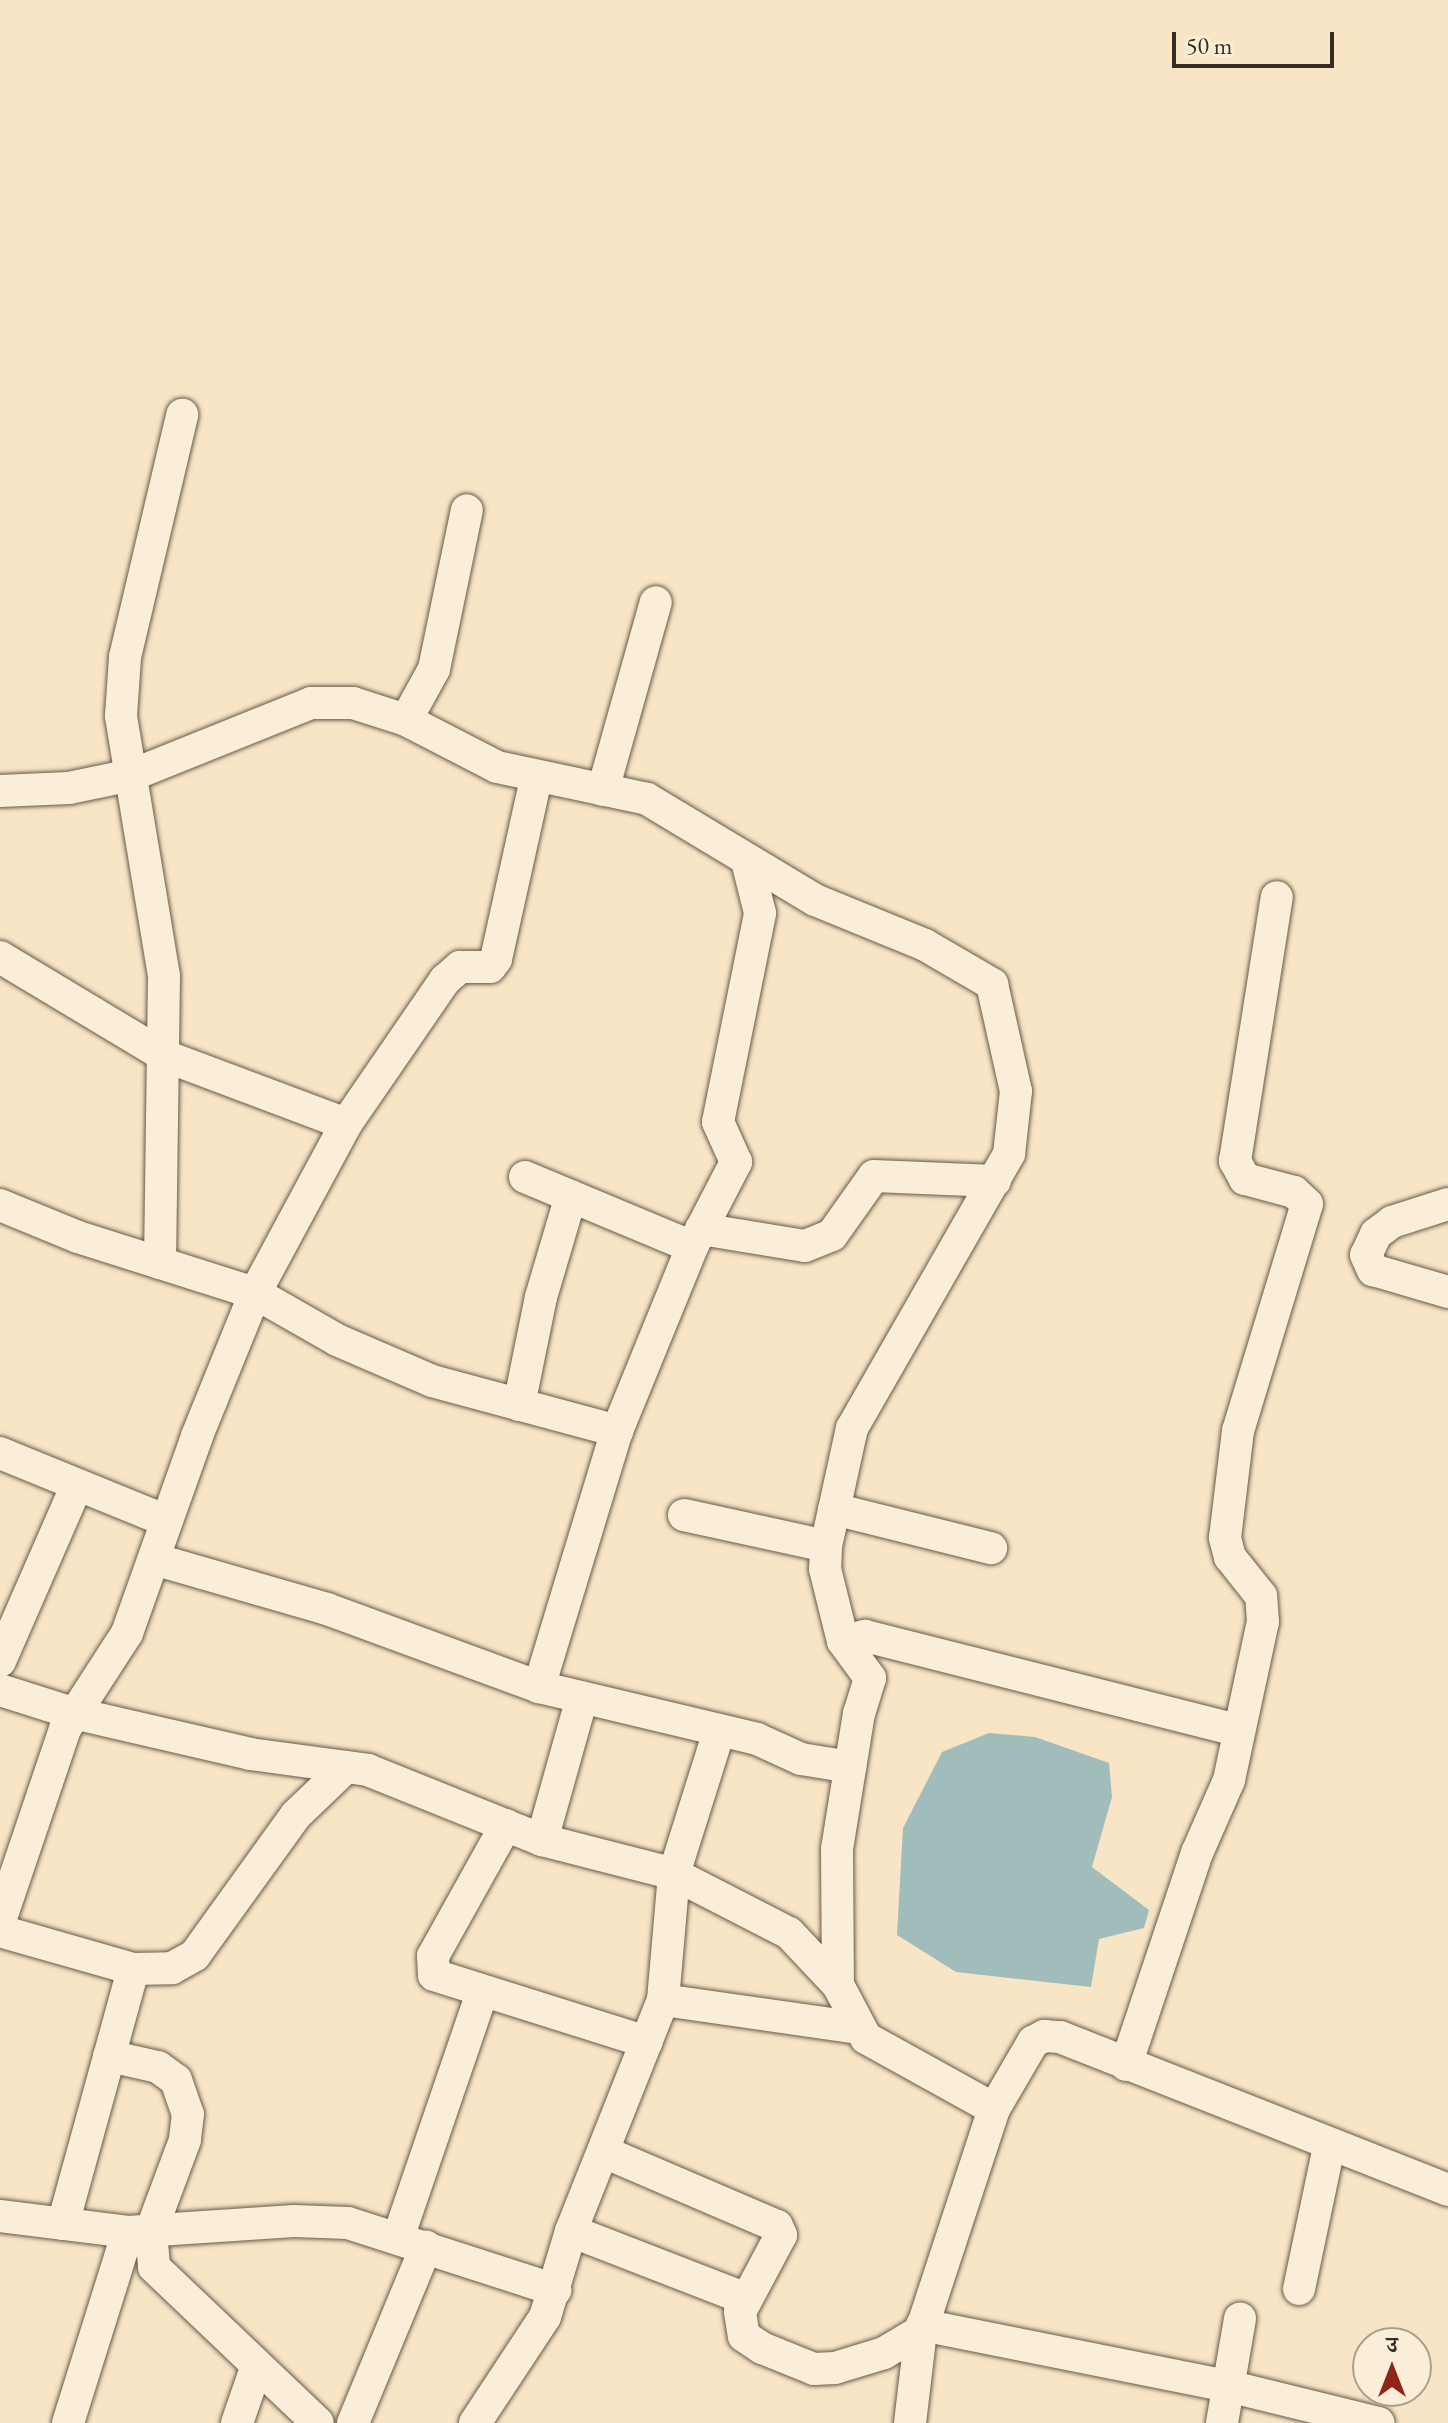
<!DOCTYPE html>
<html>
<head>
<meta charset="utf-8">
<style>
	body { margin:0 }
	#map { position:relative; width:1448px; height:2423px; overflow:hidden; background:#f8e5c5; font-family:"EB Garamond","Noto Serif Devanagari",serif }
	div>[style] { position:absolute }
	.water>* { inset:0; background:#a0bdbc }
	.roads { filter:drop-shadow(0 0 2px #655a4a) drop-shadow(0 0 2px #655a4a) }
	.minor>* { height:32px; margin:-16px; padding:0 16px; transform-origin:16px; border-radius:16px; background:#faeed9 }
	span { translate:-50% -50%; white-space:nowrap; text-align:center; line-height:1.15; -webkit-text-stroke:6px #faeed9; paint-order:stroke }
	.north { position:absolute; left:1352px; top:2327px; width:80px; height:80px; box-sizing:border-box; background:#faeed9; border:2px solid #aba08f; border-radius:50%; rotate:0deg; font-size:22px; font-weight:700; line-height:32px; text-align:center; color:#342c21 }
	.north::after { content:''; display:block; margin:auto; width:28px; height:36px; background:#8f2418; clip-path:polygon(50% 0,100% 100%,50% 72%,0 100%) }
	.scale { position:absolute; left:1172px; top:32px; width:162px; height:36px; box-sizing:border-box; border:4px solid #342c21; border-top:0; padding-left:10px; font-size:24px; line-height:28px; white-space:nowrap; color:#342c21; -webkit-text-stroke:6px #faeed9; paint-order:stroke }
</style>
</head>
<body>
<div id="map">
	<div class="water">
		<i style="clip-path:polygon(989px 1733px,1035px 1737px,1109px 1763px,1112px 1797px,1092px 1867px,1149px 1910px,1144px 1928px,1099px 1939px,1091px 1987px,956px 1972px,897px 1935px,903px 1828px,942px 1752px)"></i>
	</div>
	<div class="roads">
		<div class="minor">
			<i style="left:406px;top:720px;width:58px;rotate:-61.2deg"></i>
			<i style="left:434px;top:669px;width:162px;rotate:-78.3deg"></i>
			<i style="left:603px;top:790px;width:195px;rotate:-74.3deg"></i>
			<i style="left:0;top:791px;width:69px;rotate:-2.5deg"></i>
			<i style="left:69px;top:788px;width:64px;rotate:-11.7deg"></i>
			<i style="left:132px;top:775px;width:193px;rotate:-21.9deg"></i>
			<i style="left:311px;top:703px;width:42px"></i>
			<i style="left:353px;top:703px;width:56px;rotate:17.8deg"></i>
			<i style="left:406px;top:720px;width:102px;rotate:27.3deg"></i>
			<i style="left:497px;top:767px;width:153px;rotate:12deg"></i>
			<i style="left:647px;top:799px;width:196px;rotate:31deg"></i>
			<i style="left:815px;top:900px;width:119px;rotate:22.2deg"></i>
			<i style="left:925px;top:945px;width:78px;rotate:30.2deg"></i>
			<i style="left:992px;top:984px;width:110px;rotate:77.4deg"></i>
			<i style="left:1016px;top:1091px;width:63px;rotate:96.3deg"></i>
			<i style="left:1009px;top:1154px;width:316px;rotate:119.8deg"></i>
			<i style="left:852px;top:1428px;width:121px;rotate:102.4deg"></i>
			<i style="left:826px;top:1546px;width:23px;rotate:92deg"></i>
			<i style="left:825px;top:1569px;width:74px;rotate:76deg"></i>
			<i style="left:843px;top:1641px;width:46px;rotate:53.9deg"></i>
			<i style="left:870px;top:1678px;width:37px;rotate:107deg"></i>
			<i style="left:859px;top:1713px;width:138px;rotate:99.2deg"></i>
			<i style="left:837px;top:1849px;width:136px;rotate:89.6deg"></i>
			<i style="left:0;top:957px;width:192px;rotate:31deg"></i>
			<i style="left:165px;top:1056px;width:193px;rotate:20.6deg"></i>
			<i style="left:525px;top:1177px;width:181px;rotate:22.7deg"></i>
			<i style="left:1448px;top:1204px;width:59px;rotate:162.2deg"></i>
			<i style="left:1392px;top:1222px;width:20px;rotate:143deg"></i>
			<i style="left:1376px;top:1234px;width:23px;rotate:115deg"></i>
			<i style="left:1366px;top:1255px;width:17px;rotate:65deg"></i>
			<i style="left:1373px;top:1270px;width:78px;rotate:16.3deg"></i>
			<i style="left:0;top:1205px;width:84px;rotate:22.3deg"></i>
			<i style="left:78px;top:1237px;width:186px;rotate:17.6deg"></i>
			<i style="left:255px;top:1293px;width:95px;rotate:29.8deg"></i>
			<i style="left:337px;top:1340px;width:103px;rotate:23.3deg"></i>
			<i style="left:432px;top:1381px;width:192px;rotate:15.1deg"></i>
			<i style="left:701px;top:1229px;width:105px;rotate:9.3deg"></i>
			<i style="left:805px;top:1246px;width:29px;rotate:-22deg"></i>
			<i style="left:832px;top:1235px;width:72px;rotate:-54.6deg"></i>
			<i style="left:874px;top:1176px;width:121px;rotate:2.4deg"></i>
			<i style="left:160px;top:1263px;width:287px;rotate:-89.2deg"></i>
			<i style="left:164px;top:976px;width:264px;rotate:-99.4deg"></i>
			<i style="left:121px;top:716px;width:59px;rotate:-86.1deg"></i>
			<i style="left:125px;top:657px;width:249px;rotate:-76.7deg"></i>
			<i style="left:519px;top:1405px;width:110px;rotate:-78.5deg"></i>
			<i style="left:541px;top:1297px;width:105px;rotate:-73.5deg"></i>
			<i style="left:0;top:1453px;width:180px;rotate:22.2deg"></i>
			<i style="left:834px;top:1509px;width:162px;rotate:14deg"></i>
			<i style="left:684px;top:1515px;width:145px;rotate:12.3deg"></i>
			<i style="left:154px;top:1559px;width:180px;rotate:16.1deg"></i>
			<i style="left:327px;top:1609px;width:226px;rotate:20.2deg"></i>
			<i style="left:539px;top:1687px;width:224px;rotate:13.4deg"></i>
			<i style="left:757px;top:1739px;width:48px;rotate:24.4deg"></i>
			<i style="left:801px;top:1759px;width:50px;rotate:9.3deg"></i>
			<i style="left:843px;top:1641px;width:23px;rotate:-13deg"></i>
			<i style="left:865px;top:1636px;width:383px;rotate:14.2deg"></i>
			<i style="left:0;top:1661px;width:192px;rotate:-66.4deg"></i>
			<i style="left:539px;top:1687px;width:268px;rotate:-73.1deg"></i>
			<i style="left:617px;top:1431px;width:199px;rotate:-67.8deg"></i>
			<i style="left:692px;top:1247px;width:96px;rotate:-62.6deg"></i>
			<i style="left:736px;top:1162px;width:44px;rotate:-114.2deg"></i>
			<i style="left:718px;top:1122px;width:213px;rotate:-78.6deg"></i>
			<i style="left:760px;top:913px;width:54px;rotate:-104deg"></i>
			<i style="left:0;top:1690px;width:77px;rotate:17.5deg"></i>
			<i style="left:73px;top:1713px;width:182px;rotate:13deg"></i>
			<i style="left:250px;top:1754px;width:119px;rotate:7.7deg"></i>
			<i style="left:368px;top:1770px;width:188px;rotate:21.9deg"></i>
			<i style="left:542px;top:1840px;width:136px;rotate:14.4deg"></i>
			<i style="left:674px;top:1874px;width:129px;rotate:27.2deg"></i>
			<i style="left:789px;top:1933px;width:71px;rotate:46.7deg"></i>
			<i style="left:838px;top:1985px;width:60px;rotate:62.2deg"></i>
			<i style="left:866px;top:2038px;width:146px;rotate:29deg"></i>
			<i style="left:506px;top:1825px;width:150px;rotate:119.1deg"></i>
			<i style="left:433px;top:1956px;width:19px;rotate:87deg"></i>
			<i style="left:434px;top:1975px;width:223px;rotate:17.5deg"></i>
			<i style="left:542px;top:1840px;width:148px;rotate:-74.3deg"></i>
			<i style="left:0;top:1921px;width:203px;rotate:-71.3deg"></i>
			<i style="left:65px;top:1729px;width:114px;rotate:-57.1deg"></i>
			<i style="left:127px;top:1633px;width:209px;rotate:-70.4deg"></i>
			<i style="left:197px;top:1436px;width:154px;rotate:-67.9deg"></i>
			<i style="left:255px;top:1293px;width:192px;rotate:-61.7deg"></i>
			<i style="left:346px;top:1124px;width:175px;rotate:-55.5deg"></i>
			<i style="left:445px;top:980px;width:20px;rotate:-41deg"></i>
			<i style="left:460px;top:967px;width:30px"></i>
			<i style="left:490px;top:967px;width:10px;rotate:-53deg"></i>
			<i style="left:496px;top:959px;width:184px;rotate:-77.5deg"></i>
			<i style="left:0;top:1931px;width:138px;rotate:15.9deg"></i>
			<i style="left:133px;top:1969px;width:39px;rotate:-1deg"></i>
			<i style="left:172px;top:1968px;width:26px;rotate:-29deg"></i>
			<i style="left:195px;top:1955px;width:173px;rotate:-54.2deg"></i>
			<i style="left:296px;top:1815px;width:69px;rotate:-43.8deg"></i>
			<i style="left:663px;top:2000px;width:199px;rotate:8.1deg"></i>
			<i style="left:109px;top:2056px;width:50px;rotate:12.7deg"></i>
			<i style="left:158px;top:2067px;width:22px;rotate:36deg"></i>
			<i style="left:176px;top:2080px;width:36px;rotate:71deg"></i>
			<i style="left:188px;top:2114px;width:26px;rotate:97deg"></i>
			<i style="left:185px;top:2140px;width:97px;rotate:110.5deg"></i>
			<i style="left:151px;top:2231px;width:36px;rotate:85deg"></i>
			<i style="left:154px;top:2267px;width:226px;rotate:43.6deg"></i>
			<i style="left:1126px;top:2065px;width:224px;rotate:-71.5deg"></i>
			<i style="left:1197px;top:1853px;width:80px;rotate:-66.3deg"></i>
			<i style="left:1229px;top:1780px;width:162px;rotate:-77.9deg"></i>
			<i style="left:1263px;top:1622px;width:26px;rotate:-94deg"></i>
			<i style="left:1261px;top:1596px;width:50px;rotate:-128.5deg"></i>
			<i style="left:1230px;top:1557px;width:20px;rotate:-105deg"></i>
			<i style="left:1225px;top:1538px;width:108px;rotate:-83.1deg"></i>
			<i style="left:1238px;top:1431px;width:237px;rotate:-73.1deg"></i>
			<i style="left:1307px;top:1204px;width:18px;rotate:-137deg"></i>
			<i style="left:1294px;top:1192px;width:51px;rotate:-165.1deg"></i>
			<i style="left:1245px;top:1179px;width:21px;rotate:-119deg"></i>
			<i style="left:1235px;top:1161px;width:267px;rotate:-81deg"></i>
			<i style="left:604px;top:2152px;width:188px;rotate:23.2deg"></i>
			<i style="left:777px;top:2226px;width:10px;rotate:66deg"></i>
			<i style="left:781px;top:2235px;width:87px;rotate:118deg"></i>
			<i style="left:740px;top:2312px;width:24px;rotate:81deg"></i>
			<i style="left:744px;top:2336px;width:22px;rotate:34deg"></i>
			<i style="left:762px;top:2348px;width:56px;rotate:22deg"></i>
			<i style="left:814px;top:2369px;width:21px;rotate:-3deg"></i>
			<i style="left:835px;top:2368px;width:51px;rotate:-17deg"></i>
			<i style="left:884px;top:2353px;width:43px;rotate:-30.7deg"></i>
			<i style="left:0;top:2216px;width:129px;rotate:7.1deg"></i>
			<i style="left:128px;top:2232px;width:166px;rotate:-3.8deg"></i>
			<i style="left:294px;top:2221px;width:54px;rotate:2.1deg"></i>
			<i style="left:348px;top:2223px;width:218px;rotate:17.9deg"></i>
			<i style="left:63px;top:2224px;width:264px;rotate:-74.6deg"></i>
			<i style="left:571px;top:2231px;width:188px;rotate:21.2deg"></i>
			<i style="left:398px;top:2238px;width:260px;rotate:-71.1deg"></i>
			<i style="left:1299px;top:2289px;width:145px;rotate:-78.1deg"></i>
			<i style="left:922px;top:2325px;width:312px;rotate:11.3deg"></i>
			<i style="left:1228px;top:2386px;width:155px;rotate:13.8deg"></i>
			<i style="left:68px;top:2423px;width:200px;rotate:-72.6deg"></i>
			<i style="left:237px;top:2423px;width:58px;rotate:-70.9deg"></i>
			<i style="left:353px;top:2423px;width:191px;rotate:-67.5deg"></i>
			<i style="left:475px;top:2423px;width:127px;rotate:-56.6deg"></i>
			<i style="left:545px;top:2317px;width:90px;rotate:-73.2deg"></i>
			<i style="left:571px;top:2231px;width:249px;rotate:-68.3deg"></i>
			<i style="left:663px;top:2000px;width:126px;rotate:-85deg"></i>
			<i style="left:674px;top:1874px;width:150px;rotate:-72.5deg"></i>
			<i style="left:910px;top:2423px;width:93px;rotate:-83.2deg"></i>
			<i style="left:921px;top:2331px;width:234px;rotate:-71.8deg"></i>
			<i style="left:994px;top:2109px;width:78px;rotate:-59.8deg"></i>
			<i style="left:1033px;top:2042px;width:13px;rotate:-29deg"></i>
			<i style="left:1044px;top:2036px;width:16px;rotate:4deg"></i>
			<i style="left:1060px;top:2037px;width:417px;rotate:21.5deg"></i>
			<i style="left:1222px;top:2423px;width:106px;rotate:-80.2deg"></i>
		</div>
	</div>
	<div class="north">उ</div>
	<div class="scale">50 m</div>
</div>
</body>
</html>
